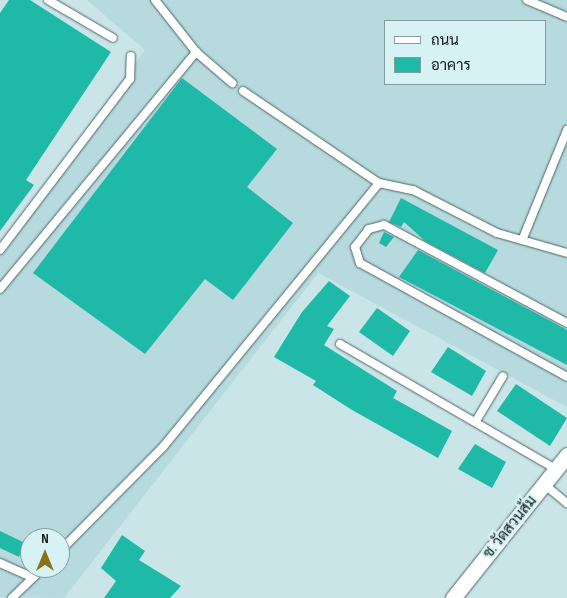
<!DOCTYPE html>
<html>
<head>
<meta charset="utf-8">
<style>
	body { margin:0 }
	#map { position:relative; width:567px; height:598px; overflow:hidden; background:#cae5e8; font-family:"Sofia Sans Condensed",Sarabun,sans-serif }
	div>[style] { position:absolute }
	.built>* { inset:0; background:#b6dade }
	.building>* { inset:0; background:#1eb9a7 }
	.roads { filter:drop-shadow(0 0 1px #4e6668) drop-shadow(0 0 1px #4e6668) }
	.lane>* { height:8px; margin:-4px; padding:0 4px; transform-origin:4px; border-radius:4px; background:#fff }
	.street>* { height:15px; margin:-7.5px; padding:0 7.5px; transform-origin:7.5px; border-radius:7.5px; background:#fff }
	span { translate:-50% -50%; white-space:nowrap; text-align:center; line-height:1.15; -webkit-text-stroke:5px #d7f2f5; paint-order:stroke }
	.street-label { font-size:15px; color:#0f191a }
	.legend { position:absolute; left:384px; top:20px; width:162px; height:65px; box-sizing:border-box; background:#d7f2f5; border:1px solid #879b9d; margin:0; padding:6px 9px; list-style:none; font-size:15px; color:#0f191a }
	.legend li { display:flex; align-items:center; gap:10px; height:25px }
	.legend b { width:25px; border:1px solid #879b9d }
	.north { position:absolute; left:20px; top:528px; width:50px; height:50px; box-sizing:border-box; background:#d7f2f5; border:1px solid #879b9d; border-radius:50%; rotate:0deg; font-size:14px; font-weight:700; line-height:20px; text-align:center; color:#0f191a }
	.north::after { content:''; display:block; margin:auto; width:18px; height:22px; background:#877417; clip-path:polygon(50% 0,100% 100%,50% 72%,0 100%) }
</style>
</head>
<body>
<div id="map">
	<div class="built">
		<i style="clip-path:polygon(evenodd,87px 0,567px 0,567px 407px,318px 273px,64px 598px,0 597px,0 246px,145px 50px,87px 0,386px 21px,546px 21px,546px 84px,386px 84px,386px 21px,87px 0,30px 538px,60px 538px,60px 568px,30px 568px,30px 538px)"></i>
	</div>
	<div class="building">
		<i style="clip-path:polygon(9px 0,30px 0,111px 52px,26px 180px,34px 185px,0 231px,0 13px)"></i>
		<i style="clip-path:polygon(182px 78px,277px 149px,247px 187px,293px 223px,233px 300px,205px 279px,145px 354px,33px 273px)"></i>
		<i style="clip-path:polygon(401px 198px,498px 250px,485px 273px,425px 241px,404px 222px,401px 227px,389px 222px)"></i>
		<i style="clip-path:polygon(384px 232px,394px 237px,386px 247px,379px 243px)"></i>
		<i style="clip-path:polygon(418px 250px,567px 330px,567px 365px,399px 277px)"></i>
		<i style="clip-path:polygon(329px 281px,350px 296px,327px 326px,334px 329px,324px 345px,397px 391px,393px 398px,452px 431px,438px 458px,352px 410px,313px 385px,316px 381px,274px 357px,302px 312px)"></i>
		<i style="clip-path:polygon(377px 308px,410px 331px,393px 356px,359px 332px)"></i>
		<i style="clip-path:polygon(448px 347px,486px 371px,472px 396px,431px 372px)"></i>
		<i style="clip-path:polygon(516px 384px,567px 418px,550px 446px,497px 411px)"></i>
		<i style="clip-path:polygon(475px 444px,506px 462px,492px 488px,458px 469px)"></i>
		<i style="clip-path:polygon(0 531px,25px 543px,19px 557px,0 548px)"></i>
		<i style="clip-path:polygon(122px 535px,145px 551px,139px 560px,181px 586px,170px 598px,104px 598px,116px 581px,101px 568px)"></i>
	</div>
	<div class="roads">
		<div class="lane">
			<i style="left:48px;top:0;width:75px;rotate:30.3deg"></i>
			<i style="left:155px;top:0;width:66px;rotate:51.7deg"></i>
			<i style="left:527px;top:0;width:43px;rotate:23deg"></i>
			<i style="left:243px;top:91px;width:164px;rotate:34.1deg"></i>
			<i style="left:379px;top:183px;width:35px;rotate:12deg"></i>
			<i style="left:413px;top:190px;width:94px;rotate:27.1deg"></i>
			<i style="left:497px;top:233px;width:73px;rotate:15.9deg"></i>
			<i style="left:523px;top:238px;width:117px;rotate:-67.8deg"></i>
			<i style="left:0;top:250px;width:215px;rotate:-52.8deg"></i>
			<i style="left:130px;top:79px;width:23px;rotate:-88deg"></i>
			<i style="left:0;top:289px;width:308px;rotate:-50.4deg"></i>
			<i style="left:196px;top:52px;width:48px;rotate:40.7deg"></i>
			<i style="left:567px;top:323px;width:208px;rotate:-151.8deg"></i>
			<i style="left:384px;top:225px;width:16px;rotate:165deg"></i>
			<i style="left:369px;top:229px;width:23px;rotate:128deg"></i>
			<i style="left:355px;top:247px;width:17px;rotate:73deg"></i>
			<i style="left:360px;top:263px;width:236px;rotate:28.8deg"></i>
			<i style="left:340px;top:344px;width:250px;rotate:30.1deg"></i>
			<i style="left:476px;top:421px;width:52px;rotate:-59deg"></i>
			<i style="left:544px;top:484px;width:30px;rotate:40deg"></i>
			<i style="left:60px;top:551px;width:146px;rotate:-45.3deg"></i>
			<i style="left:163px;top:447px;width:341px;rotate:-50.7deg"></i>
			<i style="left:0;top:563px;width:36px;rotate:24deg"></i>
			<i style="left:12px;top:598px;width:43px;rotate:-44.1deg"></i>
		</div>
		<div class="street">
			<i style="left:453px;top:598px;width:183px;rotate:-51.4deg"></i>
		</div>
	</div>
	<div class="street-label">
		<span style="left:510px;top:527px;rotate:-51deg">ซ. วัดสวนส้ม</span>
	</div>
	<ul class="legend">
	<li><b style="height:6px;background:#fff"></b>ถนน</li>
	<li><b style="height:14px;background:#1eb9a7"></b>อาคาร</li>
	</ul>
	<div class="north">N</div>
</div>
</body>
</html>
